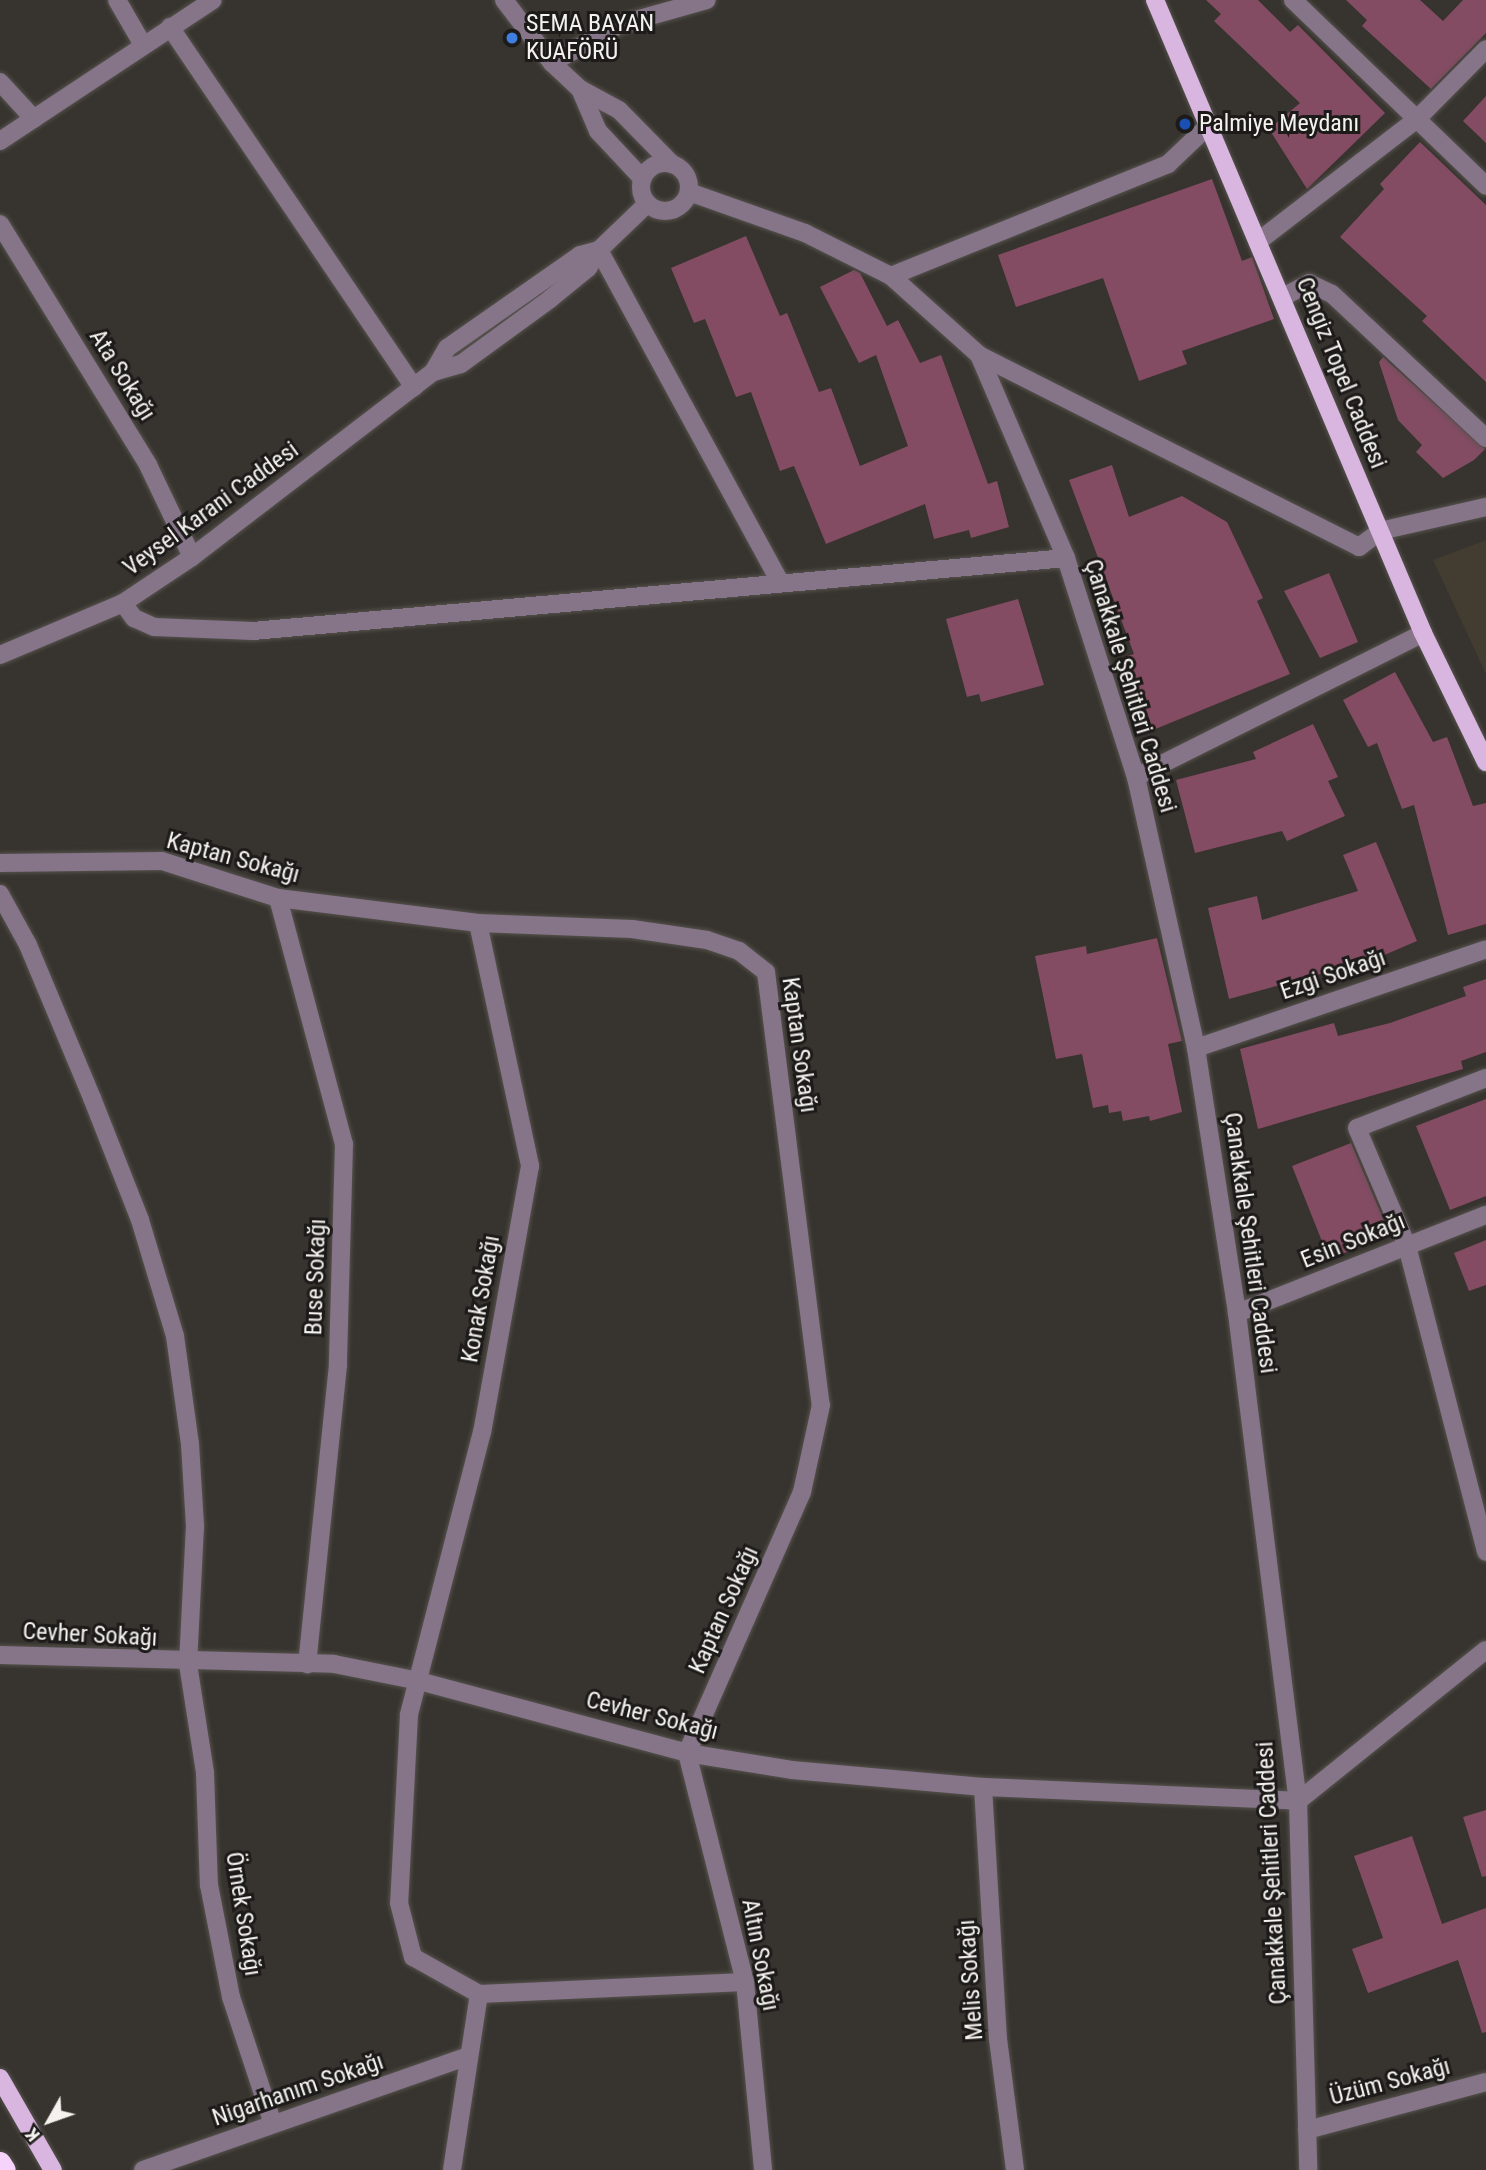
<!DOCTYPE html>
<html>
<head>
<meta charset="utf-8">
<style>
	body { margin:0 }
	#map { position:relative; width:1486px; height:2170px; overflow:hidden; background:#37332e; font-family:"Roboto Condensed",sans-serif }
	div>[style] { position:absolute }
	.built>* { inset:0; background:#433c31 }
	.building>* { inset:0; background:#834c63 }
	.roads { filter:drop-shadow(0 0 2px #55524d) drop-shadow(0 0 2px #55524d) }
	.minor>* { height:18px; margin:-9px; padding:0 9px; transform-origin:9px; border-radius:9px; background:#867589 }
	.minor>.ring { margin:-9px; padding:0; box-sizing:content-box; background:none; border:18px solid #867589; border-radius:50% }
	.major>* { height:18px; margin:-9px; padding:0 9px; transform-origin:9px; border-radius:9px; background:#d9b6df }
	.highway>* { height:21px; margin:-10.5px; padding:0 10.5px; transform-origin:10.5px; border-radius:10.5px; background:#f5d3fb }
	.dots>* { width:19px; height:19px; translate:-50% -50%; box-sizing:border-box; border:4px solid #1d1b19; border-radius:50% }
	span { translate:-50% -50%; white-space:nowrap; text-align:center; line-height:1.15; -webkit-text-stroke:6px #1d1b19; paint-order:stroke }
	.poi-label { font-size:24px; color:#f4f2ee }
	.left { translate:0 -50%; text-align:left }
	.street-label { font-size:24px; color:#f4f2ee }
	.north { position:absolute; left:14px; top:2086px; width:70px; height:70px; -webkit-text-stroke:5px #1d1b19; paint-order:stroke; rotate:230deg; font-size:19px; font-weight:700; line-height:28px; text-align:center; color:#f4f2ee }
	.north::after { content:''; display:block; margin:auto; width:24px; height:32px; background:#f4f2ee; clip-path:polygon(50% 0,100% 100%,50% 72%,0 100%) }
</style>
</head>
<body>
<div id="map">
	<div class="built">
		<i style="clip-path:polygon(1486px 540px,1486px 674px,1433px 560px)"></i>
	</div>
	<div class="building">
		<i style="clip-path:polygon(1206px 0,1258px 0,1290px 32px,1298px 25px,1385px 113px,1307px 189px,1269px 129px,1300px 103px,1214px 21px,1221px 14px)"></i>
		<i style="clip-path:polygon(1346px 0,1420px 0,1443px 21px,1463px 0,1486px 0,1486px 33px,1431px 89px,1362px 26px,1367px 20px)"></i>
		<i style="clip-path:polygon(1486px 96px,1486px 143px,1463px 121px)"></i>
		<i style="clip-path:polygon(1420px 142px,1486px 205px,1486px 382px,1422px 321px,1427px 316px,1340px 237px,1384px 189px,1380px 184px)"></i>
		<i style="clip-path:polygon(1212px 179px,1242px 261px,1252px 257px,1274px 319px,1182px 351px,1187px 364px,1139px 381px,1103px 278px,1016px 307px,998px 255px)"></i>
		<i style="clip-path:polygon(746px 236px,780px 316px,787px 313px,819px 392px,831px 388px,860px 466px,908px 446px,876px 355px,859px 363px,820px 287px,854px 270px,860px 273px,887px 326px,898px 320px,920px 363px,941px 355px,988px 484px,997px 481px,1009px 527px,971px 538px,969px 530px,934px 539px,925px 504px,826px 544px,794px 466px,780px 471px,751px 392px,736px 397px,705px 319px,694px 323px,671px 268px)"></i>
		<i style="clip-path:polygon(1383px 357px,1485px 449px,1474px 460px,1443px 478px,1416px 452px,1422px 445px,1398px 420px,1379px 362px)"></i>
		<i style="clip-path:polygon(1112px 465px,1129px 517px,1182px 496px,1227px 522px,1263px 598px,1257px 601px,1290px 674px,1153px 730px,1127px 656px,1134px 654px,1069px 480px)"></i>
		<i style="clip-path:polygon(1329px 573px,1358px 642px,1320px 658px,1284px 591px)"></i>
		<i style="clip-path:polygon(1018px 599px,1044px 685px,981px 702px,979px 694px,967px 697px,946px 619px)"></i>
		<i style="clip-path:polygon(1395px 672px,1433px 742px,1447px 737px,1473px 806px,1486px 803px,1486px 924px,1448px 935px,1414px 805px,1402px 809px,1377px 743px,1368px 747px,1343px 700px)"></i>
		<i style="clip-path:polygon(1313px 724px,1338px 777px,1328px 781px,1345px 816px,1287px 841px,1282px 831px,1195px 853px,1176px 780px,1256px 759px,1253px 752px)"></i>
		<i style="clip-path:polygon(1376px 842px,1417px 941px,1375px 959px,1229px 999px,1208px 908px,1257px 896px,1262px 920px,1358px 891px,1343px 855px)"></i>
		<i style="clip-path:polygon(1157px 938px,1182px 1041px,1168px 1044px,1182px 1112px,1150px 1121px,1149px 1116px,1123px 1121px,1121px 1111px,1109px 1113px,1108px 1105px,1093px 1108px,1082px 1054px,1056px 1059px,1035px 956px,1086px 946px,1087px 954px)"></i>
		<i style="clip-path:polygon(1486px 979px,1486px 1052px,1461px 1061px,1463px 1069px,1258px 1129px,1240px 1049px,1334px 1023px,1338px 1036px,1390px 1023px,1466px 996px,1463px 987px)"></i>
		<i style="clip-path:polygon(1486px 1099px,1486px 1196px,1450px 1210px,1416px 1126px)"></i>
		<i style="clip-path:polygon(1351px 1143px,1390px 1235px,1329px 1259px,1292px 1166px)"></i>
		<i style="clip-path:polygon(1486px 1240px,1486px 1285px,1469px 1291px,1454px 1253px)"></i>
		<i style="clip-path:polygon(1486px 1810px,1486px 1876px,1482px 1877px,1463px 1817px)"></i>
		<i style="clip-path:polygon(1412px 1836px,1442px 1924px,1486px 1908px,1486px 2032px,1482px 2033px,1458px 1960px,1368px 1993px,1352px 1949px,1383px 1938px,1354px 1856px)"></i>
	</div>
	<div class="roads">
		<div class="minor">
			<i style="left:117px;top:0;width:52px;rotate:60deg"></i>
			<i style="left:504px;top:0;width:79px;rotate:52.7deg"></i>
			<i style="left:552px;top:63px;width:38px;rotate:43deg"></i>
			<i style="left:580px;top:89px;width:44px;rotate:28.3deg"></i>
			<i style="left:619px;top:110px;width:76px;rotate:45.5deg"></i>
			<i style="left:1293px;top:0;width:268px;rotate:43.9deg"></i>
			<i style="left:170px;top:27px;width:435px;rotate:55.9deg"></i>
			<i style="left:552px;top:63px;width:76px;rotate:-29.9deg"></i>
			<i style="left:618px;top:25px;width:92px;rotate:-15.7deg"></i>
			<i style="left:0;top:82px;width:50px;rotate:47.4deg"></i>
			<i style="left:580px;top:89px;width:46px;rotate:66.8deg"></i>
			<i style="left:598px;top:131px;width:64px;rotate:46.9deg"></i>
			<i style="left:0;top:141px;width:255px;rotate:-33.5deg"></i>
			<i class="ring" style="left:641px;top:163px;width:30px;height:30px"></i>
			<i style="left:689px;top:192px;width:123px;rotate:19.5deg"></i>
			<i style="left:805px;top:233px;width:96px;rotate:26.6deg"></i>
			<i style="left:891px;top:276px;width:118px;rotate:41.9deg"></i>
			<i style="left:979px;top:355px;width:426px;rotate:26.8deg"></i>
			<i style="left:1359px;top:547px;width:26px;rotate:-37deg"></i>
			<i style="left:1380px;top:531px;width:109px;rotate:-12.8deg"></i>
			<i style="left:0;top:224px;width:283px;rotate:58.4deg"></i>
			<i style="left:148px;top:465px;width:102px;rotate:64.4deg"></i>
			<i style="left:1260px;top:240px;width:198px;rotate:-37.6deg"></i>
			<i style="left:1417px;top:119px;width:98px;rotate:-45.4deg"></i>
			<i style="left:599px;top:250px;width:20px;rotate:165deg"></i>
			<i style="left:580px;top:255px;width:162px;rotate:145deg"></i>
			<i style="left:447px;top:348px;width:28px;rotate:120deg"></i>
			<i style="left:433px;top:372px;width:29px;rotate:-16deg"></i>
			<i style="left:461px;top:364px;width:110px;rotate:-36.1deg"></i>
			<i style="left:550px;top:299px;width:49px;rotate:-39.2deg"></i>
			<i style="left:588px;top:268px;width:21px;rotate:-59deg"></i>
			<i style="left:599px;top:250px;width:66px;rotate:-43.8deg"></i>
			<i style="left:599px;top:250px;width:378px;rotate:61.4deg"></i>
			<i style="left:891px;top:276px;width:299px;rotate:-22deg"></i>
			<i style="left:1168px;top:164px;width:52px;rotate:-43.5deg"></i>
			<i style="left:1283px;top:297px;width:30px;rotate:-28deg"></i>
			<i style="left:1309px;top:283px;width:25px;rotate:26deg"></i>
			<i style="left:1332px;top:294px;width:211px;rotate:43.1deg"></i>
			<i style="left:979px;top:355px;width:221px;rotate:66.8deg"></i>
			<i style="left:1066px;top:558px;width:230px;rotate:72.3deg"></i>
			<i style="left:1136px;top:777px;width:278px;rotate:77.5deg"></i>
			<i style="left:1196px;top:1048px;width:268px;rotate:81.2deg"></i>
			<i style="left:1237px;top:1313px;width:492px;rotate:82.9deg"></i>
			<i style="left:1298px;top:1801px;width:369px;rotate:88.4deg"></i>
			<i style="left:123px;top:603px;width:19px;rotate:54deg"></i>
			<i style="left:134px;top:618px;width:22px;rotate:24deg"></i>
			<i style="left:154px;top:627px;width:99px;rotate:2.3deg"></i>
			<i style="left:253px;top:631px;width:816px;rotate:-5.13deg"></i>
			<i style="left:0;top:655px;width:134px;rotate:-22.9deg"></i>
			<i style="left:123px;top:603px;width:83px;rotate:-33.7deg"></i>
			<i style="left:192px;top:557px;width:304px;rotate:-37.5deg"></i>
			<i style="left:1136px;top:777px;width:321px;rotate:-26.6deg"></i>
			<i style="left:0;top:863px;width:162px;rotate:-0.7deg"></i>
			<i style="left:162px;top:861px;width:122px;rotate:17.7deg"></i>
			<i style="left:278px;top:898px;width:202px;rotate:7.1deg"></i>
			<i style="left:478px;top:923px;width:154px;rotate:2.2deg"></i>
			<i style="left:632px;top:929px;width:76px;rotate:8.3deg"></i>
			<i style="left:707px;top:940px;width:34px;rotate:19deg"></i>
			<i style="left:739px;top:951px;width:34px;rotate:38deg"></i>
			<i style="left:766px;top:972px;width:436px;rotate:82.8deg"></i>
			<i style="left:821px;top:1405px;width:89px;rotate:102.3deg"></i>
			<i style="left:802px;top:1492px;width:285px;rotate:113.8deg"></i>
			<i style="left:687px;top:1753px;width:236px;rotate:75.8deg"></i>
			<i style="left:745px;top:1982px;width:189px;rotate:84.5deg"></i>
			<i style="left:0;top:894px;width:58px;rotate:61.2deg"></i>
			<i style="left:28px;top:945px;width:166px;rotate:67.3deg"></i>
			<i style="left:92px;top:1098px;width:131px;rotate:68.5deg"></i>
			<i style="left:140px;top:1220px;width:121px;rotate:73.2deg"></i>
			<i style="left:175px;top:1336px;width:109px;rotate:82.1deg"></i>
			<i style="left:190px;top:1444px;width:82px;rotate:86.5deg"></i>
			<i style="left:195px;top:1526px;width:138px;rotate:92.9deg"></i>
			<i style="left:188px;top:1664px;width:110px;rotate:81.1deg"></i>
			<i style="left:205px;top:1773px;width:112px;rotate:88deg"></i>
			<i style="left:209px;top:1885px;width:114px;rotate:78.9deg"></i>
			<i style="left:231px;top:1997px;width:134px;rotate:71.7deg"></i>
			<i style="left:278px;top:898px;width:255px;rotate:75deg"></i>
			<i style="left:344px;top:1144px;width:221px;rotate:91.6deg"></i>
			<i style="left:338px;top:1365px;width:301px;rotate:95.9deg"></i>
			<i style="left:478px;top:923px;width:249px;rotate:77.9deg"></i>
			<i style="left:530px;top:1166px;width:270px;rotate:100.2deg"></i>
			<i style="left:482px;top:1432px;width:292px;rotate:104.5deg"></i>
			<i style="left:409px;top:1715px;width:188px;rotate:93deg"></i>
			<i style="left:399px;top:1903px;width:56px;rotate:75.5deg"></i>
			<i style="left:413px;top:1957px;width:76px;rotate:29.3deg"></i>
			<i style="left:1196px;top:1048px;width:306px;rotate:-18.8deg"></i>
			<i style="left:1486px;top:1078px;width:138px;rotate:158.8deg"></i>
			<i style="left:1357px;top:1128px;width:128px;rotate:67deg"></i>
			<i style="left:1407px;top:1246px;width:316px;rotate:75.5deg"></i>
			<i style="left:1237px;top:1313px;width:268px;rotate:-21.5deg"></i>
			<i style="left:0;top:1655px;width:334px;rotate:1.5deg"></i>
			<i style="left:334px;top:1664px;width:87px;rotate:11.3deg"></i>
			<i style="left:419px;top:1681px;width:278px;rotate:15deg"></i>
			<i style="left:687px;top:1753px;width:106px;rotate:9.2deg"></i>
			<i style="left:792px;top:1770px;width:192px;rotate:5.1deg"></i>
			<i style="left:983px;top:1787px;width:315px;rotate:2.5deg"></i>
			<i style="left:983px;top:1787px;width:252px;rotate:86.6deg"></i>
			<i style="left:998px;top:2039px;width:132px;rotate:82.6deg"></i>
			<i style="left:1298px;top:1801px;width:241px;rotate:-38.8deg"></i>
			<i style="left:479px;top:1994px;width:266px;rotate:-2.6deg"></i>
			<i style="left:1307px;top:2130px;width:185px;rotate:-15deg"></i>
			<i style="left:143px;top:2170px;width:345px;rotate:-19.3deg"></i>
			<i style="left:452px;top:2170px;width:178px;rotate:-81.3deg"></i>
		</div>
		<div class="major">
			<i style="left:1155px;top:0;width:687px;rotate:67.05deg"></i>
			<i style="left:1423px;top:633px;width:144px;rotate:64deg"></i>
			<i style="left:0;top:2078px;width:106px;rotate:60.1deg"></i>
		</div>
		<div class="highway">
			<i style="left:0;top:2162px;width:9px;rotate:58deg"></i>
		</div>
	</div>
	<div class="dots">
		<i style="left:512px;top:38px;background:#3f7fe0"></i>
		<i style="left:1185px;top:124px;background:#1a4fb4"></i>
	</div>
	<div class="poi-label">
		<span class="left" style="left:526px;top:38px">SEMA BAYAN<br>KUAFÖRÜ</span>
		<span class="left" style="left:1199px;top:124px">Palmiye Meydanı</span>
	</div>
	<div class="street-label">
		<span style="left:1341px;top:373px;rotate:68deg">Cengiz Topel Caddesi</span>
		<span style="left:122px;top:375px;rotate:58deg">Ata Sokağı</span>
		<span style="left:211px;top:509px;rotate:-36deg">Veysel Karani Caddesi</span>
		<span style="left:1130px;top:686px;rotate:73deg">Çanakkale Şehitleri Caddesi</span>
		<span style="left:233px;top:858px;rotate:15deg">Kaptan Sokağı</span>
		<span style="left:1333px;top:975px;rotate:-19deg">Ezgi Sokağı</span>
		<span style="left:799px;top:1045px;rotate:82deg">Kaptan Sokağı</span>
		<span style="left:1353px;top:1241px;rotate:-22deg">Esin Sokağı</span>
		<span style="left:1250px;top:1243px;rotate:82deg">Çanakkale Şehitleri Caddesi</span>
		<span style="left:316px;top:1277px;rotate:-88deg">Buse Sokağı</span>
		<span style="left:481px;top:1299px;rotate:-80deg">Konak Sokağı</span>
		<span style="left:724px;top:1610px;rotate:-66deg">Kaptan Sokağı</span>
		<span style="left:90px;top:1635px;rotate:3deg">Cevher Sokağı</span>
		<span style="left:652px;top:1716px;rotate:14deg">Cevher Sokağı</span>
		<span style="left:1272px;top:1873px;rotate:-93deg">Çanakkale Şehitleri Caddesi</span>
		<span style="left:243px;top:1914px;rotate:81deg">Örnek Sokağı</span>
		<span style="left:760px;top:1955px;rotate:79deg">Altın Sokağı</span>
		<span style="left:971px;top:1980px;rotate:-94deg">Melis Sokağı</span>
		<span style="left:1390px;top:2082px;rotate:-15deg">Üzüm Sokağı</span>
		<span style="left:298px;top:2090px;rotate:-19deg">Nigarhanım Sokağı</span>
	</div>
	<div class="north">K</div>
</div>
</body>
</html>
